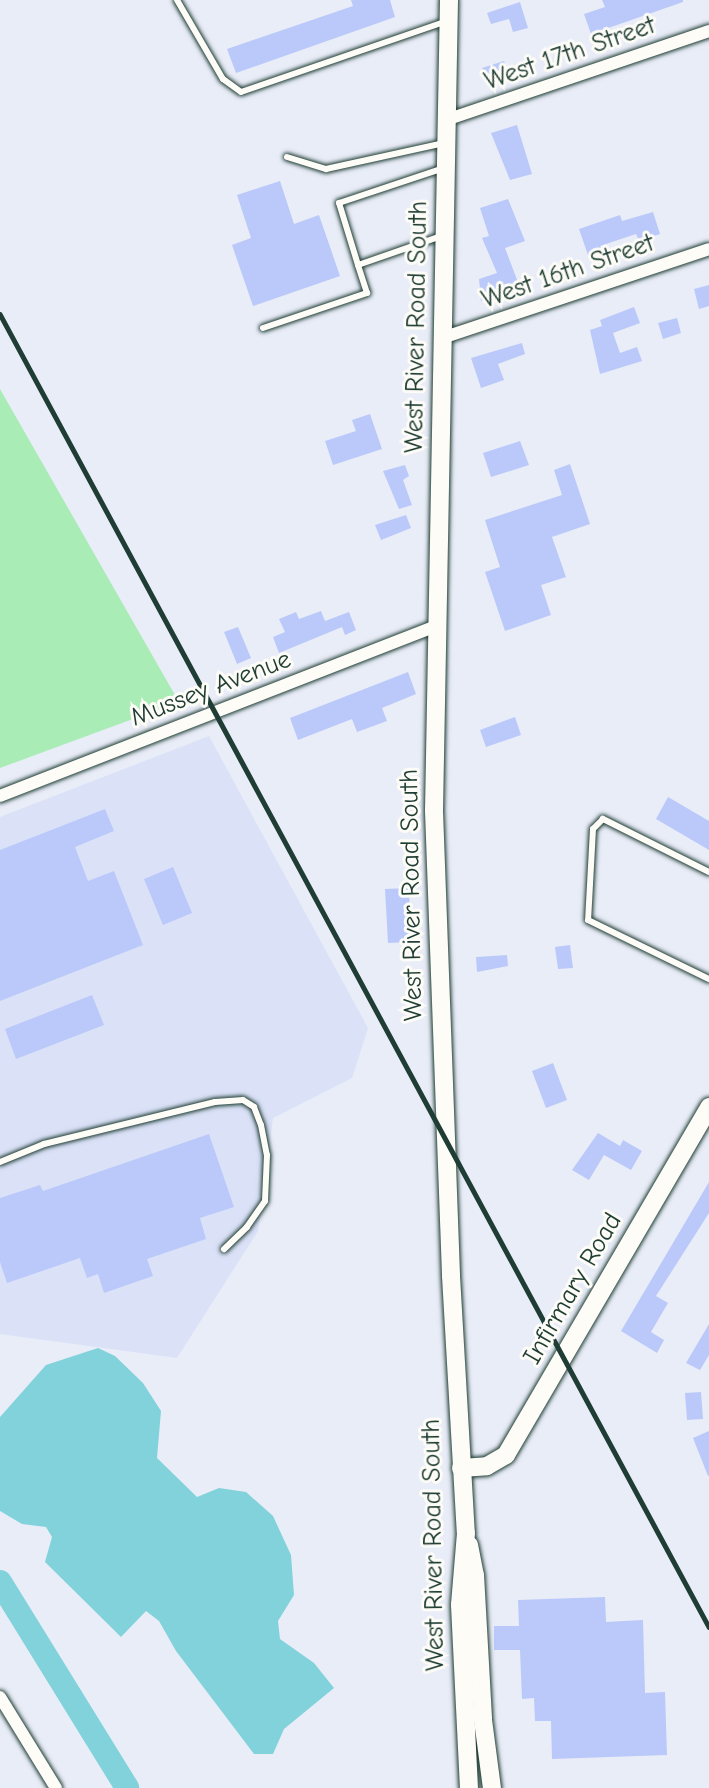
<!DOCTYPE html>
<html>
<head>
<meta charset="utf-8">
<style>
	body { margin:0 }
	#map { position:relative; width:709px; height:1788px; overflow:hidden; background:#e9edf8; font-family:"Comic Neue",sans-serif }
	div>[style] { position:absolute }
	.built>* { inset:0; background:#dbe2f8 }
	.green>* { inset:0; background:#a9ecb6 }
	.water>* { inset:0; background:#82d2dc }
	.river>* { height:24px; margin:-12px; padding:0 12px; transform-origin:12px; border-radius:12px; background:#82d2dc }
	.building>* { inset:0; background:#bac9f9 }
	.roads { filter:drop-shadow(0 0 2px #1f3d34) drop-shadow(0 0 2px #1f3d34) }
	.lane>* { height:6px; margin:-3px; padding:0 3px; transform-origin:3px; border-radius:3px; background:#fdfcf7 }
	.street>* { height:12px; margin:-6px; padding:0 6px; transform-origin:6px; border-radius:6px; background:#fdfcf7 }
	.secondary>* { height:18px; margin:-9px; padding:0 9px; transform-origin:9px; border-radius:9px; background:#fdfcf7 }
	.rail>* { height:4.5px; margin:-2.25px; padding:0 2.25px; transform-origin:2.25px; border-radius:2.25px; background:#1f3d34 }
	span { translate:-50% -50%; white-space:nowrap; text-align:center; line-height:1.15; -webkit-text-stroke:6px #fdfcf7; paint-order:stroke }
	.street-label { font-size:26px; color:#1f3d34 }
</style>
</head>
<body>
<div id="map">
	<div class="built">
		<i style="clip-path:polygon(209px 736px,368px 1028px,352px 1078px,273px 1118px,258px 1231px,177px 1358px,0 1334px,0 817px)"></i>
	</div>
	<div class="green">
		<i style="clip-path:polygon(0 389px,179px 702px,0 768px)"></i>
	</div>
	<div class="water">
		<i style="clip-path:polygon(98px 1348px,115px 1356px,143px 1383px,161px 1411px,157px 1458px,197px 1497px,219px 1488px,246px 1492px,273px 1516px,291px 1555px,294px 1595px,278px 1621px,280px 1639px,314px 1663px,334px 1688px,284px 1729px,273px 1754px,254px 1754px,176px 1651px,159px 1621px,146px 1611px,121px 1637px,45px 1562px,52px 1537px,46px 1527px,22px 1524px,0 1511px,0 1417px,46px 1365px)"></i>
	</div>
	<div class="river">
		<i style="left:0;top:1582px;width:242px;rotate:58.3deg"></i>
	</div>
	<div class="building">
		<i style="clip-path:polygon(351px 0,390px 0,395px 17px,236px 73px,227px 49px,353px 6px)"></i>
		<i style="clip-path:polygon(602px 0,683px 0,683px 2px,591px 34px,584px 14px,605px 7px)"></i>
		<i style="clip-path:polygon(520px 2px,528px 28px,513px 32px,509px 19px,491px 24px,487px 13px)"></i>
		<i style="clip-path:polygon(504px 61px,509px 76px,487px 84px,482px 68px)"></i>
		<i style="clip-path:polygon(517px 125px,532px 174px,510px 180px,491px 133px)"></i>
		<i style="clip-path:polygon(280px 181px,294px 224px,319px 215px,340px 276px,253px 306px,232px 245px,251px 238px,237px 195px)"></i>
		<i style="clip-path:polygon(508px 199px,525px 241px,505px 248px,519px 285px,481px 301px,479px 279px,497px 273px,482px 238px,489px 236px,480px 208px)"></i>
		<i style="clip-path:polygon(653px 212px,660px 234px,639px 241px,636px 234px,600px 246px,602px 251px,588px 255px,579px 229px,620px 215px,622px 221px)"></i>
		<i style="clip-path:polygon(709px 285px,709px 306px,699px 309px,694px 289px)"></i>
		<i style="clip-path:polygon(634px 307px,640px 323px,613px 333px,620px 353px,637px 347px,642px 361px,600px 374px,590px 330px,602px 326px,600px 320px)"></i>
		<i style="clip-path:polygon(677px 318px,681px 333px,663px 339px,658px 323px)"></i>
		<i style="clip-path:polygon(522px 343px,525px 354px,498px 364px,504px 380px,481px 388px,471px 358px)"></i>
		<i style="clip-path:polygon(370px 414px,382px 449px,333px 465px,325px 441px,356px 431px,352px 420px)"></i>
		<i style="clip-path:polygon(520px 441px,529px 465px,491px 477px,483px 453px)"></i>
		<i style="clip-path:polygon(570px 464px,590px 524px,552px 537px,566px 577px,541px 585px,551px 615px,505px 631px,485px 572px,500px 567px,485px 520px,562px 495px,554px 470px)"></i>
		<i style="clip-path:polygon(405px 465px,409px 476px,403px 480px,412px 505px,399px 509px,383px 471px)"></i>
		<i style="clip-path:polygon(406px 515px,411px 528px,381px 540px,375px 525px)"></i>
		<i style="clip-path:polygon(321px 611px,325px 621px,349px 612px,356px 630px,345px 635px,342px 627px,279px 653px,273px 637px,285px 632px,279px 619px,296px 612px,299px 619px)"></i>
		<i style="clip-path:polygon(238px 627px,251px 658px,237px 664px,224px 632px)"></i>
		<i style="clip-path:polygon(408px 672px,416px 694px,382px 708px,387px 721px,357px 732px,352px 719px,298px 740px,290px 718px)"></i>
		<i style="clip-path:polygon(515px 717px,521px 735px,486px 747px,480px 730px)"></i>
		<i style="clip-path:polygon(668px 797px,709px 821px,709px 850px,656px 819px)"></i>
		<i style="clip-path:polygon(105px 809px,114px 831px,75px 847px,88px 881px,114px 871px,143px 945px,0 1001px,0 850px)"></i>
		<i style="clip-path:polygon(173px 867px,192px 913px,163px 925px,144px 879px)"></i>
		<i style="clip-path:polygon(409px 888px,411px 942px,388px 943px,385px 889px)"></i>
		<i style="clip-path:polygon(570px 945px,573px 968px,558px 969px,555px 947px)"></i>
		<i style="clip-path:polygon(507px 955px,508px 966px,477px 972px,476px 957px)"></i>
		<i style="clip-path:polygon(92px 995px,104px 1025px,16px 1059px,5px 1029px)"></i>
		<i style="clip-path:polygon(553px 1063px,567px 1100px,546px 1108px,532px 1071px)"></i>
		<i style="clip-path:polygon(598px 1133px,620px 1146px,623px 1140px,642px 1151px,631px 1170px,604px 1155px,589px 1180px,572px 1170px)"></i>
		<i style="clip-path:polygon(209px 1134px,234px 1207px,200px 1218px,206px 1239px,147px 1259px,153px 1276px,104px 1293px,98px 1274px,87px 1278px,80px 1258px,7px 1283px,0 1262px,0 1198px,40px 1185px,43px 1191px)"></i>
		<i style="clip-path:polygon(709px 1182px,709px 1213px,656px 1296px,668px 1303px,651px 1332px,664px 1340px,657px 1353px,621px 1331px)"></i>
		<i style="clip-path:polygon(709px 1324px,709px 1355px,700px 1370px,686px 1363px)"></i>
		<i style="clip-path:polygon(701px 1392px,703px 1419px,687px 1420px,685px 1393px)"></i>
		<i style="clip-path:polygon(709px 1431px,709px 1475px,708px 1476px,693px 1438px)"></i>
		<i style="clip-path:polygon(605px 1597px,606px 1622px,643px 1620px,645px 1693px,665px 1692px,667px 1755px,552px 1759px,551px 1721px,535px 1721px,534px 1698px,522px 1699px,520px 1650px,494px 1650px,494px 1626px,519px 1626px,518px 1600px)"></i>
	</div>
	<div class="roads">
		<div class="lane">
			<i style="left:177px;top:0;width:91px;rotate:59.8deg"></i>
			<i style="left:223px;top:79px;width:22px;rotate:36deg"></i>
			<i style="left:241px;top:92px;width:218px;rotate:-19deg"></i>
			<i style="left:287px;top:157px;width:41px;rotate:17.1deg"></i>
			<i style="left:326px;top:169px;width:121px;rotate:-12.4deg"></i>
			<i style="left:358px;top:265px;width:65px;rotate:-107deg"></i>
			<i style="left:339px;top:203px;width:111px;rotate:-18.4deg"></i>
			<i style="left:263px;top:328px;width:110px;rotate:-18.6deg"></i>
			<i style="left:367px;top:293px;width:29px;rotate:-108deg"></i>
			<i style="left:358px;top:265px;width:91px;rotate:-19.2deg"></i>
			<i style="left:709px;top:872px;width:119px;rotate:-153.4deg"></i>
			<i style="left:603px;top:819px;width:14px;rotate:135deg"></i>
			<i style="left:593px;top:829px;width:91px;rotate:93.1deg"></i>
			<i style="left:588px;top:920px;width:135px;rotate:26deg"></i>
			<i style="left:0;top:1162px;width:48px;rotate:-22.2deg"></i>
			<i style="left:44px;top:1144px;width:176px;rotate:-13.8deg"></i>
			<i style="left:215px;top:1102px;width:28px;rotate:-4deg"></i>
			<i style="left:243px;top:1100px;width:13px;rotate:32deg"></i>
			<i style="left:254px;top:1107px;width:19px;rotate:69deg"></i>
			<i style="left:261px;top:1125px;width:31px;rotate:79deg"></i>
			<i style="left:267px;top:1155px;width:46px;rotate:92.5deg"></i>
			<i style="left:265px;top:1201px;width:32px;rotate:125deg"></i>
			<i style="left:247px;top:1227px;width:32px;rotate:136deg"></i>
		</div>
		<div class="street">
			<i style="left:446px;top:120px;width:278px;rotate:-18.7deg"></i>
			<i style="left:442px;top:338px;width:281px;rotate:-18.4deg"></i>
			<i style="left:0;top:796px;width:470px;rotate:-21.3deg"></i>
			<i style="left:0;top:1697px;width:107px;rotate:58.4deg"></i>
		</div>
		<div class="secondary">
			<i style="left:449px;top:0;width:811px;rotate:91.06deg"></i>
			<i style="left:434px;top:811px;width:465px;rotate:87.9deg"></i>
			<i style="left:451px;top:1276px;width:257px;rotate:86.7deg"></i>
			<i style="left:466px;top:1533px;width:72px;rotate:94.8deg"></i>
			<i style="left:460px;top:1605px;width:183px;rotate:87.2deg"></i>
			<i style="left:461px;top:1468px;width:26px;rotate:-4deg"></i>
			<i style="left:487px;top:1466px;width:22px;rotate:-30deg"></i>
			<i style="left:506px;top:1455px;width:403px;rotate:-59.7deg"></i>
			<i style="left:469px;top:1545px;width:31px;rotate:79deg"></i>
			<i style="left:475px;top:1575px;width:145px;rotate:86.8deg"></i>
			<i style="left:483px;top:1720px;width:69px;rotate:82.5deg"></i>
		</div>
	</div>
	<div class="rail">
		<i style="left:0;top:314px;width:1492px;rotate:61.63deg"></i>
	</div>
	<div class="street-label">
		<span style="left:570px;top:54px;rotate:-19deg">West 17th Street</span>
		<span style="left:568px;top:272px;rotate:-19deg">West 16th Street</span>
		<span style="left:417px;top:327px;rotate:-89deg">West River Road South</span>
		<span style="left:211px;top:689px;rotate:-21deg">Mussey Avenue</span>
		<span style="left:412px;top:895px;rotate:-91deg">West River Road South</span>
		<span style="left:573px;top:1289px;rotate:-60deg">Infirmary Road</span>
		<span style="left:434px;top:1545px;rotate:-91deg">West River Road South</span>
	</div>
</div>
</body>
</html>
